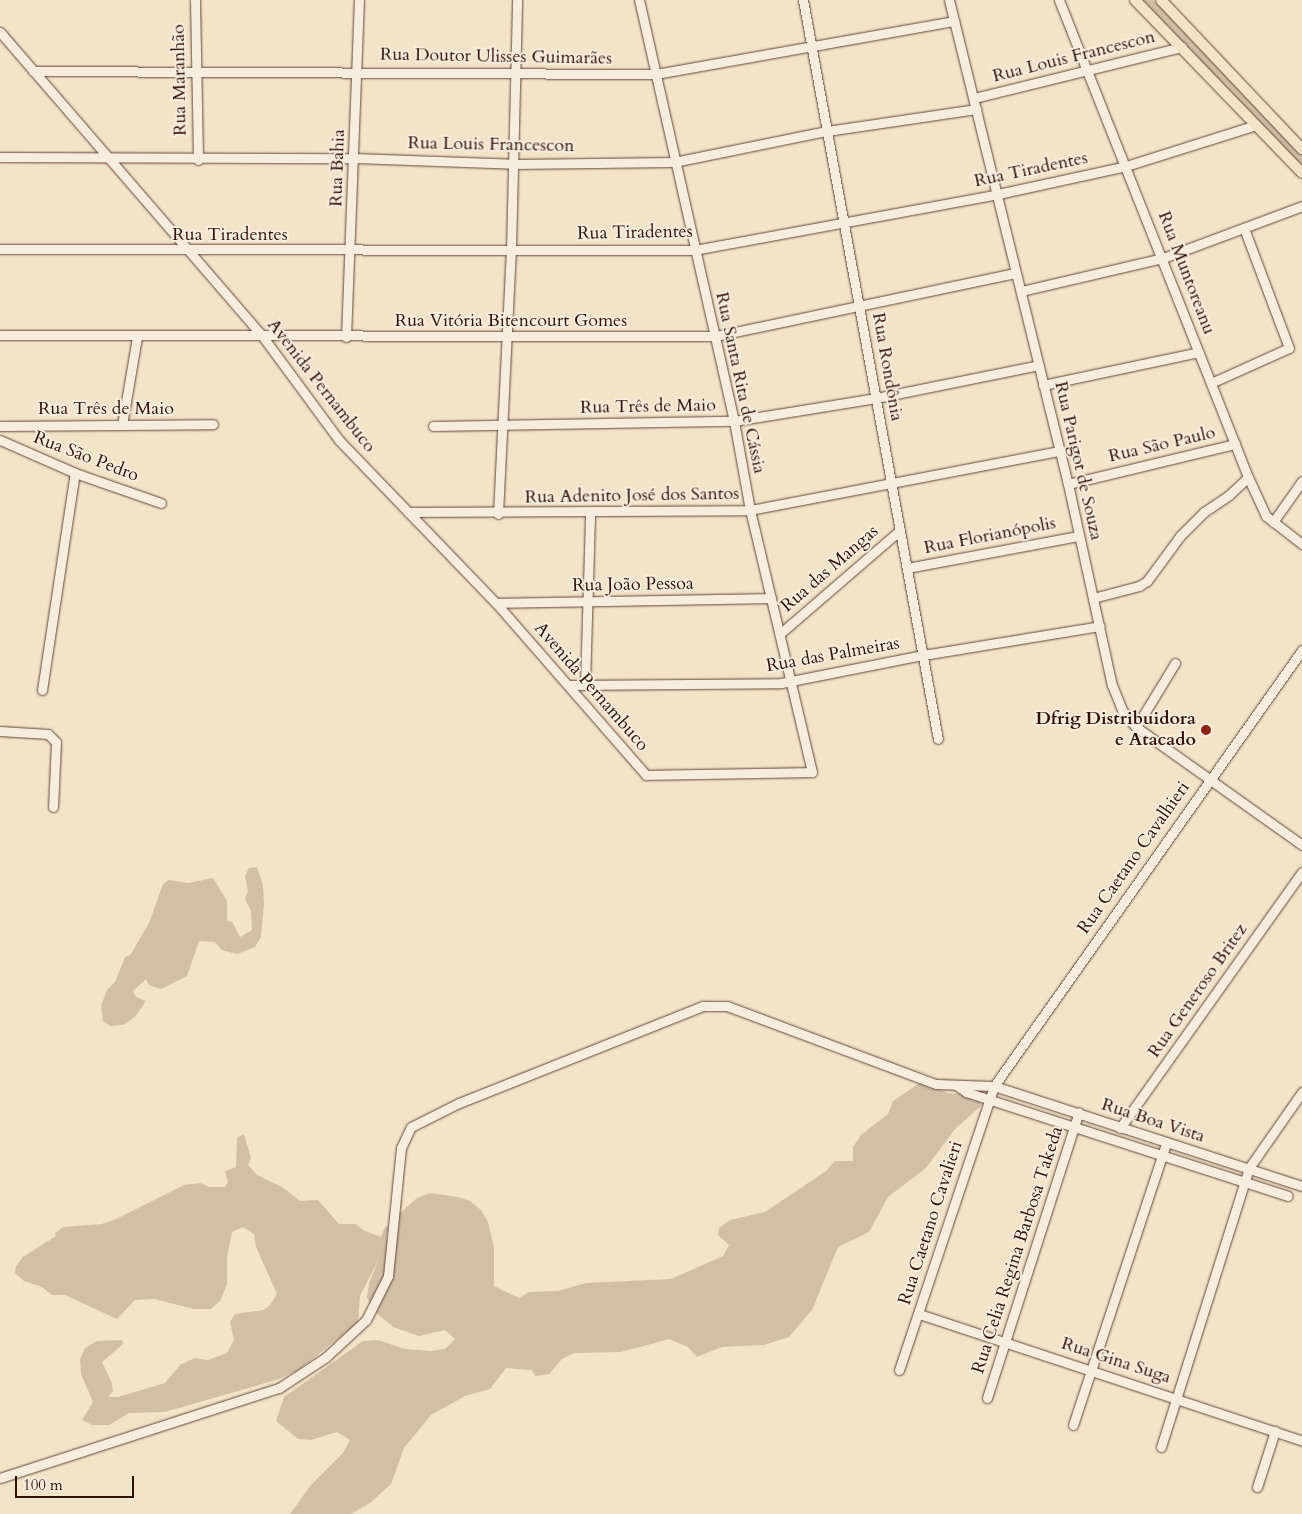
<!DOCTYPE html>
<html>
<head>
<meta charset="utf-8">
<style>
	body { margin:0 }
	#map { position:relative; width:1302px; height:1514px; overflow:hidden; background:#f1e4c9; font-family:Cardo,serif }
	div>[style] { position:absolute }
	.green>* { inset:0; background:#d0c0a8 }
	.roads { filter:drop-shadow(0 0 1px #614636) drop-shadow(0 0 1px #614636) }
	.minor>* { height:9px; margin:-4.5px; padding:0 4.5px; transform-origin:4.5px; border-radius:4.5px; background:#f6eddc }
	.major>* { height:10px; margin:-5px; padding:0 5px; transform-origin:5px; border-radius:5px; background:#f1e4c9 }
	.dots>* { width:14px; height:14px; translate:-50% -50%; box-sizing:border-box; border:2px solid #f6eddc; border-radius:50% }
	span { translate:-50% -50%; white-space:nowrap; text-align:center; line-height:1.15; -webkit-text-stroke:4px #f6eddc; paint-order:stroke }
	.street-label { font-size:18px; color:#311105 }
	.poi-label { font-size:18px; color:#311105; font-weight:700 }
	.right { translate:-100% -50%; text-align:right }
	.scale { position:absolute; left:15px; top:1476px; width:119px; height:22px; box-sizing:border-box; border:2px solid #311105; border-top:0; padding-left:6px; font-size:15px; line-height:18px; white-space:nowrap; color:#311105; -webkit-text-stroke:4px #f6eddc; paint-order:stroke }
</style>
</head>
<body>
<div id="map">
	<div class="green">
		<i style="clip-path:polygon(1143px 0,1153px 0,1302px 155px,1302px 167px)"></i>
		<i style="clip-path:polygon(257px 867px,263px 885px,264px 904px,261px 937px,255px 947px,237px 954px,222px 950px,215px 942px,199px 941px,187px 976px,161px 989px,149px 985px,146px 979px,133px 991px,136px 997px,146px 1001px,135px 1017px,123px 1025px,110px 1026px,103px 1021px,101px 1006px,107px 990px,115px 982px,125px 957px,131px 954px,149px 923px,163px 884px,169px 880px,188px 883px,213px 878px,227px 901px,227px 921px,232px 922px,240px 937px,252px 930px,251px 911px,245px 899px,248px 891px,245px 876px,249px 868px)"></i>
		<i style="clip-path:polygon(921px 1082px,948px 1093px,974px 1095px,980px 1099px,981px 1106px,955px 1129px,926px 1168px,888px 1197px,869px 1232px,838px 1247px,812px 1310px,789px 1337px,764px 1345px,722px 1347px,697px 1357px,688px 1347px,669px 1339px,621px 1352px,574px 1353px,562px 1359px,549px 1374px,535px 1376px,532px 1370px,506px 1368px,490px 1389px,465px 1396px,431px 1415px,404px 1448px,391px 1484px,370px 1503px,351px 1514px,290px 1514px,311px 1485px,343px 1453px,350px 1440px,337px 1432px,311px 1440px,298px 1439px,276px 1421px,284px 1397px,363px 1341px,378px 1340px,405px 1349px,431px 1351px,445px 1349px,455px 1339px,445px 1330px,419px 1336px,393px 1327px,373px 1310px,367px 1297px,369px 1283px,396px 1217px,417px 1198px,430px 1193px,458px 1197px,470px 1201px,481px 1210px,488px 1222px,494px 1247px,494px 1286px,519px 1298px,529px 1292px,558px 1291px,586px 1283px,671px 1279px,723px 1256px,729px 1245px,718px 1235px,719px 1228px,730px 1220px,765px 1212px,826px 1171px,835px 1161px,853px 1161px,853px 1147px,861px 1135px,888px 1114px,893px 1101px)"></i>
		<i style="clip-path:polygon(244px 1134px,251px 1158px,248px 1165px,257px 1175px,282px 1187px,300px 1201px,318px 1200px,339px 1224px,356px 1224px,363px 1230px,381px 1237px,385px 1227px,389px 1226px,384px 1249px,360px 1296px,358px 1323px,298px 1370px,279px 1379px,165px 1412px,129px 1413px,109px 1425px,92px 1425px,82px 1420px,93px 1402px,81px 1374px,80px 1359px,85px 1348px,97px 1341px,122px 1340px,123px 1344px,102px 1362px,112px 1383px,113px 1391px,108px 1397px,118px 1397px,165px 1383px,181px 1364px,195px 1358px,208px 1360px,227px 1353px,234px 1340px,230px 1322px,235px 1314px,264px 1310px,270px 1305px,277px 1294px,256px 1247px,254px 1234px,243px 1227px,232px 1232px,227px 1257px,227px 1284px,220px 1301px,211px 1309px,193px 1309px,155px 1299px,135px 1300px,117px 1319px,65px 1295px,52px 1295px,42px 1287px,24px 1281px,15px 1273px,16px 1266px,23px 1257px,56px 1236px,55px 1233px,63px 1227px,102px 1224px,116px 1219px,184px 1185px,200px 1183px,209px 1187px,225px 1187px,228px 1182px,225px 1171px,236px 1167px,237px 1138px)"></i>
	</div>
	<div class="roads">
		<div class="minor">
			<i style="left:195px;top:0;width:160px;rotate:88.9deg"></i>
			<i style="left:803px;top:0;width:751px;rotate:79.65deg"></i>
			<i style="left:949px;top:0;width:498px;rotate:76.2deg"></i>
			<i style="left:1068px;top:484px;width:206px;rotate:77.7deg"></i>
			<i style="left:1112px;top:685px;width:27px;rotate:68deg"></i>
			<i style="left:1122px;top:710px;width:22px;rotate:51deg"></i>
			<i style="left:1136px;top:727px;width:204px;rotate:35.4deg"></i>
			<i style="left:1059px;top:0;width:513px;rotate:68.39deg"></i>
			<i style="left:1248px;top:477px;width:43px;rotate:65.2deg"></i>
			<i style="left:1266px;top:516px;width:46px;rotate:37.9deg"></i>
			<i style="left:0;top:32px;width:403px;rotate:49.2deg"></i>
			<i style="left:263px;top:337px;width:128px;rotate:53.6deg"></i>
			<i style="left:339px;top:440px;width:226px;rotate:46.1deg"></i>
			<i style="left:496px;top:603px;width:228px;rotate:48.9deg"></i>
			<i style="left:646px;top:775px;width:166px;rotate:-1deg"></i>
			<i style="left:812px;top:772px;width:269px;rotate:-103.3deg"></i>
			<i style="left:750px;top:510px;width:90px;rotate:-100.2deg"></i>
			<i style="left:734px;top:421px;width:432px;rotate:-102.7deg"></i>
			<i style="left:33px;top:71px;width:623px;rotate:0.28deg"></i>
			<i style="left:656px;top:74px;width:303px;rotate:-10.1deg"></i>
			<i style="left:974px;top:98px;width:214px;rotate:-13.8deg"></i>
			<i style="left:0;top:157px;width:354px;rotate:0.2deg"></i>
			<i style="left:354px;top:158px;width:160px;rotate:2.1deg"></i>
			<i style="left:514px;top:164px;width:160px;rotate:-0.7deg"></i>
			<i style="left:674px;top:162px;width:156px;rotate:-11.5deg"></i>
			<i style="left:827px;top:131px;width:151px;rotate:-8.4deg"></i>
			<i style="left:0;top:249px;width:694px;rotate:0.08deg"></i>
			<i style="left:694px;top:250px;width:309px;rotate:-10.4deg"></i>
			<i style="left:998px;top:194px;width:131px;rotate:-12.3deg"></i>
			<i style="left:1126px;top:166px;width:136px;rotate:-17.5deg"></i>
			<i style="left:1021px;top:291px;width:146px;rotate:-13.1deg"></i>
			<i style="left:1163px;top:258px;width:148px;rotate:-20.5deg"></i>
			<i style="left:0;top:335px;width:716px;rotate:0.08deg"></i>
			<i style="left:716px;top:336px;width:306px;rotate:-11.9deg"></i>
			<i style="left:346px;top:337px;width:337px;rotate:-87.8deg"></i>
			<i style="left:1211px;top:383px;width:85px;rotate:-24.2deg"></i>
			<i style="left:1289px;top:348px;width:128px;rotate:-110.6deg"></i>
			<i style="left:1043px;top:385px;width:159px;rotate:-11.9deg"></i>
			<i style="left:122px;top:425px;width:89px;rotate:-80.3deg"></i>
			<i style="left:0;top:426px;width:213px;rotate:-0.5deg"></i>
			<i style="left:433px;top:426px;width:301px;rotate:-1deg"></i>
			<i style="left:734px;top:421px;width:144px;rotate:-9.2deg"></i>
			<i style="left:876px;top:398px;width:166px;rotate:-11.4deg"></i>
			<i style="left:0;top:440px;width:82px;rotate:23.7deg"></i>
			<i style="left:75px;top:473px;width:91px;rotate:19.2deg"></i>
			<i style="left:1068px;top:484px;width:172px;rotate:-13.5deg"></i>
			<i style="left:408px;top:512px;width:342px;rotate:-0.3deg"></i>
			<i style="left:750px;top:510px;width:316px;rotate:-10.8deg"></i>
			<i style="left:498px;top:514px;width:264px;rotate:-87.2deg"></i>
			<i style="left:511px;top:250px;width:250px;rotate:-88.6deg"></i>
			<i style="left:1273px;top:522px;width:50px;rotate:-54.7deg"></i>
			<i style="left:907px;top:568px;width:174px;rotate:-10.6deg"></i>
			<i style="left:1093px;top:598px;width:48px;rotate:-14.6deg"></i>
			<i style="left:1139px;top:586px;width:9px;rotate:-32deg"></i>
			<i style="left:1147px;top:581px;width:56px;rotate:-53.7deg"></i>
			<i style="left:1180px;top:536px;width:34px;rotate:-45deg"></i>
			<i style="left:1204px;top:512px;width:30px;rotate:-34deg"></i>
			<i style="left:1229px;top:495px;width:26px;rotate:-43deg"></i>
			<i style="left:496px;top:603px;width:275px;rotate:-1deg"></i>
			<i style="left:782px;top:632px;width:156px;rotate:-40.8deg"></i>
			<i style="left:569px;top:685px;width:212px;rotate:-0.5deg"></i>
			<i style="left:781px;top:683px;width:145px;rotate:-11.2deg"></i>
			<i style="left:923px;top:655px;width:179px;rotate:-9.3deg"></i>
			<i style="left:585px;top:685px;width:172px;rotate:-88.3deg"></i>
			<i style="left:42px;top:690px;width:219px;rotate:-81.4deg"></i>
			<i style="left:1136px;top:727px;width:75px;rotate:-58.6deg"></i>
			<i style="left:0;top:731px;width:48px;rotate:3.6deg"></i>
			<i style="left:48px;top:734px;width:11px;rotate:45deg"></i>
			<i style="left:56px;top:742px;width:65px;rotate:92.6deg"></i>
			<i style="left:956px;top:1085px;width:12px;rotate:35deg"></i>
			<i style="left:966px;top:1092px;width:338px;rotate:17.9deg"></i>
			<i style="left:1120px;top:1128px;width:314px;rotate:-54.6deg"></i>
			<i style="left:919px;top:1314px;width:404px;rotate:18.3deg"></i>
			<i style="left:899px;top:1370px;width:299px;rotate:-71.5deg"></i>
			<i style="left:994px;top:1086px;width:534px;rotate:-54.76deg"></i>
			<i style="left:987px;top:1398px;width:300px;rotate:-72.2deg"></i>
			<i style="left:1073px;top:1425px;width:296px;rotate:-71.7deg"></i>
			<i style="left:1161px;top:1447px;width:293px;rotate:-72.5deg"></i>
			<i style="left:1249px;top:1168px;width:93px;rotate:-55.1deg"></i>
			<i style="left:0;top:1478px;width:293px;rotate:-17.9deg"></i>
			<i style="left:279px;top:1388px;width:56px;rotate:-33.4deg"></i>
			<i style="left:326px;top:1357px;width:54px;rotate:-42.8deg"></i>
			<i style="left:366px;top:1320px;width:49px;rotate:-63.4deg"></i>
			<i style="left:388px;top:1276px;width:129px;rotate:-84.2deg"></i>
			<i style="left:401px;top:1148px;width:23px;rotate:-65deg"></i>
			<i style="left:411px;top:1127px;width:54px;rotate:-26.6deg"></i>
			<i style="left:459px;top:1103px;width:263px;rotate:-21.7deg"></i>
			<i style="left:703px;top:1006px;width:24px"></i>
			<i style="left:727px;top:1006px;width:223px;rotate:20.5deg"></i>
			<i style="left:936px;top:1084px;width:58px;rotate:2deg"></i>
			<i style="left:994px;top:1086px;width:324px;rotate:18deg"></i>
			<i style="left:1257px;top:1487px;width:59px;rotate:-72.2deg"></i>
		</div>
		<div class="major">
			<i style="left:1135px;top:0;width:240px;rotate:46deg"></i>
			<i style="left:1161px;top:0;width:205px;rotate:46.6deg"></i>
		</div>
	</div>
	<div class="dots">
		<i style="left:1206px;top:730px;background:#8f2418"></i>
	</div>
	<div class="street-label">
		<span style="left:496px;top:57px;rotate:1deg">Rua Doutor Ulisses Guimarães</span>
		<span style="left:1074px;top:57px;rotate:-14deg">Rua Louis Francescon</span>
		<span style="left:180px;top:80px;rotate:-91deg">Rua Maranhão</span>
		<span style="left:491px;top:145px;rotate:1deg">Rua Louis Francescon</span>
		<span style="left:338px;top:168px;rotate:-88deg">Rua Bahia</span>
		<span style="left:1031px;top:170px;rotate:-12deg">Rua Tiradentes</span>
		<span style="left:635px;top:233px;rotate:-1deg">Rua Tiradentes</span>
		<span style="left:230px;top:235px">Rua Tiradentes</span>
		<span style="left:1186px;top:273px;rotate:69deg">Rua Muntoreanu</span>
		<span style="left:511px;top:321px">Rua Vitória Bitencourt Gomes</span>
		<span style="left:887px;top:367px;rotate:80deg">Rua Rondônia</span>
		<span style="left:740px;top:383px;rotate:78deg">Rua Santa Rita de Cássia</span>
		<span style="left:321px;top:386px;rotate:52deg">Avenida Pernambuco</span>
		<span style="left:648px;top:407px;rotate:-1deg">Rua Três de Maio</span>
		<span style="left:106px;top:409px">Rua Três de Maio</span>
		<span style="left:1162px;top:445px;rotate:-13deg">Rua São Paulo</span>
		<span style="left:86px;top:457px;rotate:21deg">Rua São Pedro</span>
		<span style="left:1078px;top:461px;rotate:77deg">Rua Parigot de Souza</span>
		<span style="left:632px;top:496px;rotate:-1deg">Rua Adenito José dos Santos</span>
		<span style="left:990px;top:536px;rotate:-11deg">Rua Florianópolis</span>
		<span style="left:830px;top:569px;rotate:-41deg">Rua das Mangas</span>
		<span style="left:633px;top:585px;rotate:-1deg">Rua João Pessoa</span>
		<span style="left:833px;top:655px;rotate:-10deg">Rua das Palmeiras</span>
		<span style="left:591px;top:687px;rotate:49deg">Avenida Pernambuco</span>
		<span style="left:1134px;top:858px;rotate:-55deg">Rua Caetano Cavalhieri</span>
		<span style="left:1198px;top:991px;rotate:-55deg">Rua Generoso Britez</span>
		<span style="left:1153px;top:1121px;rotate:18deg">Rua Boa Vista</span>
		<span style="left:931px;top:1223px;rotate:-72deg">Rua Caetano Cavalieri</span>
		<span style="left:1018px;top:1250px;rotate:-72deg">Rua Celia Regina Barbosa Takeda</span>
		<span style="left:1116px;top:1361px;rotate:18deg">Rua Gina Suga</span>
	</div>
	<div class="poi-label">
		<span class="right" style="left:1196px;top:730px">Dfrig Distribuidora<br>e Atacado</span>
	</div>
	<div class="scale">100 m</div>
</div>
</body>
</html>
